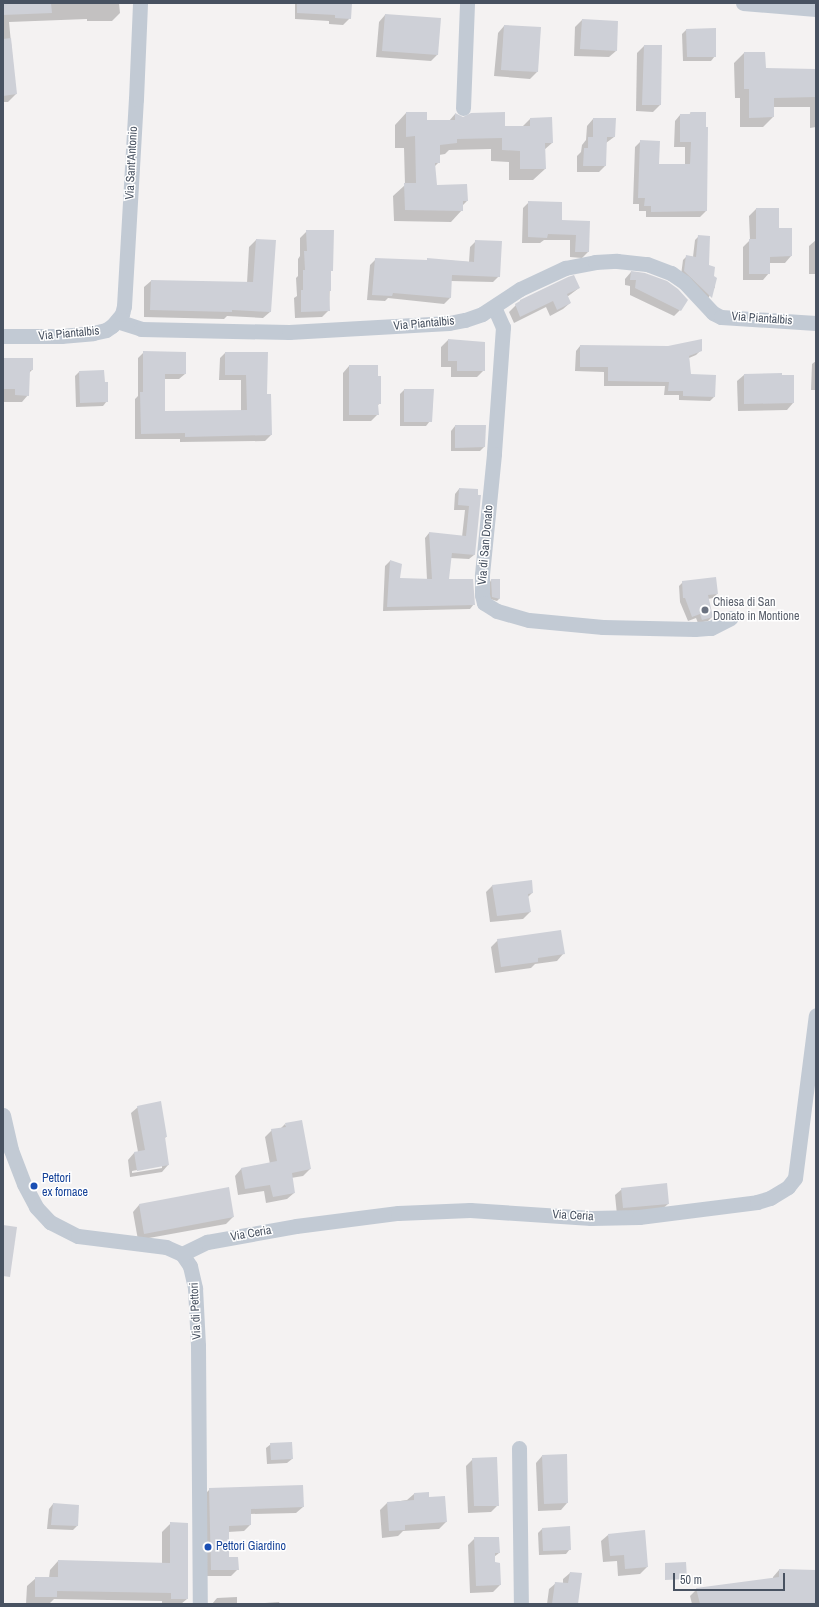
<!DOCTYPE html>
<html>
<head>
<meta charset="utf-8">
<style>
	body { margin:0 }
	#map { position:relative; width:819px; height:1607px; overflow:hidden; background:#f4f2f2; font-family:"Archivo Narrow",sans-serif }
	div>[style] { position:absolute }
	.shadow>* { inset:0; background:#0003 }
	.building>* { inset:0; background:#ced0d7 }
	.street>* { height:15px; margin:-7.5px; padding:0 7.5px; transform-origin:7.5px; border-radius:7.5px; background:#c2cad4 }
	.dots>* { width:11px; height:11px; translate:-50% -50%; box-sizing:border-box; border:2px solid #fff; border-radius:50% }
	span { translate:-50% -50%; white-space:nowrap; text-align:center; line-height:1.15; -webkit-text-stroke:3px #fff; paint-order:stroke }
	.street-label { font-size:12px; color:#485261 }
	.worship-label { font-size:12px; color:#5b616d }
	.left { translate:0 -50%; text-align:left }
	.transit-label { font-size:12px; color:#164399 }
	.frame { position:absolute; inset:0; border:4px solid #485261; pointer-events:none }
	.scale { position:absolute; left:673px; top:1573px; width:112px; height:18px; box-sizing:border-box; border:2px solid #485261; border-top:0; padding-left:5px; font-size:12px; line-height:14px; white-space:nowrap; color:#485261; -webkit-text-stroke:3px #fff; paint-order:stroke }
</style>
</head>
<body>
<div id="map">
	<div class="shadow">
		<i style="clip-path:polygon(3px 3px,119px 3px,120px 13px,112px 21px,87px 21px,87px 19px,9px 22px,16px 94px,8px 102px,3px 102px)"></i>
		<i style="clip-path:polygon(295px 3px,351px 3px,350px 18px,343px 25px,329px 24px,329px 21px,295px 19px)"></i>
		<i style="clip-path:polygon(385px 15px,438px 54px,431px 61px,376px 57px,379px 22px)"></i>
		<i style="clip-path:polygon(582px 20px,616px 51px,609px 57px,574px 56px,575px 27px)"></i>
		<i style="clip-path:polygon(504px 26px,540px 28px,537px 72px,530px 79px,494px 76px,498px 33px)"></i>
		<i style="clip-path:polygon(686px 30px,715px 56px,711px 61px,683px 61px,682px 34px)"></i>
		<i style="clip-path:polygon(644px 46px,660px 105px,653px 112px,636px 111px,637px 53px)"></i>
		<i style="clip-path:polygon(744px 53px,765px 69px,816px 69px,816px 127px,810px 128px,810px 107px,773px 107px,773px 117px,763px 127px,740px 127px,740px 98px,735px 98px,734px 63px)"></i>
		<i style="clip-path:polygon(406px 113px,426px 121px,449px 121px,455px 114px,463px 118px,504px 127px,522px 127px,530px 119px,552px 143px,544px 150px,545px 169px,533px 180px,509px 180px,509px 162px,491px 161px,491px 149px,449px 150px,445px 154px,439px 155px,439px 162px,434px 167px,436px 186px,467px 201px,462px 206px,462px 210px,451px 222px,394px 221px,393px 196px,405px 185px,404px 148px,395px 148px,395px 125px)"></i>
		<i style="clip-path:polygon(691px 113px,706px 211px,700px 217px,646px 217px,646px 211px,639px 211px,639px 204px,633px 204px,635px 147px,641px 141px,658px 165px,685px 165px,685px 147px,674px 147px,675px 121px,680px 115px,688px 115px)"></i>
		<i style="clip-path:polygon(593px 119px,614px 137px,606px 143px,605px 166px,599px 172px,577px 172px,577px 156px,581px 152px,582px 145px,586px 140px,587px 126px)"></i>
		<i style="clip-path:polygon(529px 202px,561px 221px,589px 222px,588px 252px,582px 258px,570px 257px,570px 240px,544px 240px,540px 243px,522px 243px,523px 208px)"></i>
		<i style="clip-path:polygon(756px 209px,778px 209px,778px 229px,791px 256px,785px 263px,769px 263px,769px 273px,763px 280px,743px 280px,743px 247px,750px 240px,749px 216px)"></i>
		<i style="clip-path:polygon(307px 231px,331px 252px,329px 310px,322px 317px,295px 318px,294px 298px,297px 296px,296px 278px,298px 276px,298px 259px,300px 256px,300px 238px)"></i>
		<i style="clip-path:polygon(699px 236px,715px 287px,707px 300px,681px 275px,683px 260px,687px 256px,693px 257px,695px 240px)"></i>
		<i style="clip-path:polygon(256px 240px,270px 312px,263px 318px,227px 316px,224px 319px,144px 317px,144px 287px,151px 281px,247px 283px,249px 247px)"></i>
		<i style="clip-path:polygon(816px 240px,816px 274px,809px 274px,809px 246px)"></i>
		<i style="clip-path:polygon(476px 241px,499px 276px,493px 282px,451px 281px,450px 298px,444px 304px,388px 298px,385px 301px,367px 300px,370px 265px,376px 259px,426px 261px,428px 259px,469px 262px,470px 247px)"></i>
		<i style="clip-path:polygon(631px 272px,680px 310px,674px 316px,630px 295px,630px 286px,625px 285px,625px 279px)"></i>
		<i style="clip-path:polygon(579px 288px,567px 297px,570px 303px,563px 309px,550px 316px,546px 307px,514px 323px,509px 312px,516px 305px)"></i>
		<i style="clip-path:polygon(448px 340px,484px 370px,477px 377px,451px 377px,451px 367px,441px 367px,441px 347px)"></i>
		<i style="clip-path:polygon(580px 346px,701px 350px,696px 355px,689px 358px,690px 375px,714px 397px,710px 401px,679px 400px,679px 395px,664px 395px,665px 386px,604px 386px,604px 372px,575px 371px,576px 351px)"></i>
		<i style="clip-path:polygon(144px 352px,185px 374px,179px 379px,164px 379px,164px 412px,241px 411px,241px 380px,219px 380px,220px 358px,225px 353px,266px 395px,271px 435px,265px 441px,180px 442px,180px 439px,135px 439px,135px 399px,138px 396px,138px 358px)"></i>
		<i style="clip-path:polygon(3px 359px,32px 359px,32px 370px,29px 373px,28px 395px,22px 402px,3px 402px)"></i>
		<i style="clip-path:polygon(816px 361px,816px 390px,811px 390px,812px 364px)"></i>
		<i style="clip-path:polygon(349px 366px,380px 403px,377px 406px,378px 414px,371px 421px,343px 421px,343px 373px)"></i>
		<i style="clip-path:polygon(79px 372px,107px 401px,103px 406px,76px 407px,75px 376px)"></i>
		<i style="clip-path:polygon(744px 375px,793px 403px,787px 410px,738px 411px,737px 381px)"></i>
		<i style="clip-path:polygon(404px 390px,430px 421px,426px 426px,400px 426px,400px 394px)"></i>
		<i style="clip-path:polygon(455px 426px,484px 447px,480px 451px,451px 451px,451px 431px)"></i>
		<i style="clip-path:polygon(459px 489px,477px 490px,474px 555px,469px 559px,450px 558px,448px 580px,474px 604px,470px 609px,383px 611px,385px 566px,390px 561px,401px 565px,399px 579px,427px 580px,425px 538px,429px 533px,462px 537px,465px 510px,454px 510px,455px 494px)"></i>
		<i style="clip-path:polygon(491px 580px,499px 580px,499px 599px,497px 601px,490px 599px,490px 582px)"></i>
		<i style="clip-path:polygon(683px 582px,717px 594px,713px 598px,708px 599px,712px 617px,708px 621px,698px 623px,696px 618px,688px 621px,680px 602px,679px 586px)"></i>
		<i style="clip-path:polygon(492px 886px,532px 893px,528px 897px,530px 912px,523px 919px,490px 922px,486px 892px)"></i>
		<i style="clip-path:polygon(498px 940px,563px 954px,557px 961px,535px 964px,531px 968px,495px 973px,491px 947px)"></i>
		<i style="clip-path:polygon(evenodd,138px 1107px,166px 1137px,164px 1139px,168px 1165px,162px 1172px,130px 1177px,128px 1160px,134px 1153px,138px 1152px,131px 1113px,138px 1107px,162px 1165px,162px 1168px,132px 1173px,132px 1171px,162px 1165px)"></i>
		<i style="clip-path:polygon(285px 1124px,310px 1169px,303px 1176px,291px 1178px,294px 1193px,287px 1199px,266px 1203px,264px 1191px,238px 1195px,235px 1176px,241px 1169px,270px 1164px,265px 1137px,272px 1130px,280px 1129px)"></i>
		<i style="clip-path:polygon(622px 1189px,668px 1204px,661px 1210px,617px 1215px,615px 1195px)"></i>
		<i style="clip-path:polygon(139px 1205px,233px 1217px,226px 1224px,138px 1240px,133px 1212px)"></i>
		<i style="clip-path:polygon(271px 1444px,292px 1459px,287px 1463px,267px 1464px,266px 1448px)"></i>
		<i style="clip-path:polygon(542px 1456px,567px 1503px,561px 1510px,538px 1511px,536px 1463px)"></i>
		<i style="clip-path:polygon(473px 1459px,498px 1505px,491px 1512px,468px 1513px,466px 1466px)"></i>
		<i style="clip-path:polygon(210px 1489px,303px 1507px,296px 1513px,250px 1514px,250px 1525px,244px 1531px,228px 1532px,228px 1558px,238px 1569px,231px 1576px,205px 1576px,203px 1496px)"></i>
		<i style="clip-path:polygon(414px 1494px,428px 1498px,446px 1522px,439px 1529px,403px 1531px,398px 1536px,382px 1538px,380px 1510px,387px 1503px,407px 1500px)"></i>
		<i style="clip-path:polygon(53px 1504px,78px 1506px,77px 1526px,73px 1530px,47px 1529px,49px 1509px)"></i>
		<i style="clip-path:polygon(171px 1523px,187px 1599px,181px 1604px,162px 1604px,162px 1601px,54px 1599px,49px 1604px,26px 1604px,27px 1586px,36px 1578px,49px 1578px,50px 1570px,58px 1561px,162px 1564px,162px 1532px)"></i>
		<i style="clip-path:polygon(569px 1527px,570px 1549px,566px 1554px,539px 1555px,538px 1533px,542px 1529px)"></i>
		<i style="clip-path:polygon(608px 1535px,647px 1567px,640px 1574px,618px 1576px,617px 1561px,603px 1562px,601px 1541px)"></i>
		<i style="clip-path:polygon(475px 1538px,499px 1553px,494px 1557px,500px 1585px,493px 1592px,470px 1593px,468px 1545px)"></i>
		<i style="clip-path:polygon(779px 1570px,816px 1571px,816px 1604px,692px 1604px,690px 1596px,697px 1589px,773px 1579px,773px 1577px)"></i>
		<i style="clip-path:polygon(570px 1573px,577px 1604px,547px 1604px,549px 1589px,556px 1583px,563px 1584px,563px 1579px)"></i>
		<i style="clip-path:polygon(237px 1597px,237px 1604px,212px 1604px,217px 1598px)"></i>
		<i style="clip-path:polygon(279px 1602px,280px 1604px,250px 1604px)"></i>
	</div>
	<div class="building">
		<i style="clip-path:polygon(3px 3px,51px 3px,52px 13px,3px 15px)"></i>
		<i style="clip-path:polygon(297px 3px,352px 3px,351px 19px,335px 18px,335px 15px,297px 13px)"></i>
		<i style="clip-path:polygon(385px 14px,441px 18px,438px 55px,382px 51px)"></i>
		<i style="clip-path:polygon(582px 19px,618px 21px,617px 51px,580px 49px)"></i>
		<i style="clip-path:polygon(504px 25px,541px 27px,538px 72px,501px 70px)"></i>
		<i style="clip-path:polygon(716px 28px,716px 57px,687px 57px,686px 29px)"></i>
		<i style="clip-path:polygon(11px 38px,17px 94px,3px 96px,3px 39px)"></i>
		<i style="clip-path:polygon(644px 45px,662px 45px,661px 105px,642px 105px)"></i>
		<i style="clip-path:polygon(744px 52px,765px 52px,766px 68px,816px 69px,816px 97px,774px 98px,774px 117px,749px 118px,749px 89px,744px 89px)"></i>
		<i style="clip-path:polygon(406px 112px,427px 112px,427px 120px,455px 120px,455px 113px,463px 117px,471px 113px,505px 112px,505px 126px,530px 126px,530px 118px,552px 117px,553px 143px,545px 143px,546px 169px,520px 169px,520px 151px,502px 150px,502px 138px,457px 139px,457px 143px,440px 145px,440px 163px,435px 163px,437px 185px,467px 184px,468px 201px,463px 201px,463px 211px,405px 210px,404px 183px,416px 183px,415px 136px,406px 137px)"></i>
		<i style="clip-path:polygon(690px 112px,706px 112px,706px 127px,708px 127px,707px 211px,651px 212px,651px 206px,644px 206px,645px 198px,638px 198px,640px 140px,660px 141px,659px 164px,690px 164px,691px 142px,680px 142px,680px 114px,691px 114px)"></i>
		<i style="clip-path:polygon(593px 118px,616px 118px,615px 137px,607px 137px,606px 166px,583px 166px,584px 148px,588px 148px,588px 137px,593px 137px)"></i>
		<i style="clip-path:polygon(528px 201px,562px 202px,562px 220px,590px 221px,589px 252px,575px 252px,576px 235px,548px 234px,547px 238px,528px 237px)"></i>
		<i style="clip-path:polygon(756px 208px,779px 208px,779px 228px,792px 228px,792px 256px,770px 257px,770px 274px,749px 274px,749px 239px,756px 239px)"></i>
		<i style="clip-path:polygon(306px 230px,334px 230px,333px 271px,331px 271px,331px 291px,329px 291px,330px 311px,301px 312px,301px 290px,303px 290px,303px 270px,305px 270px,304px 251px,307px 251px)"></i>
		<i style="clip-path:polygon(698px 235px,710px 236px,709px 265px,715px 267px,714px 276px,717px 278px,712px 298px,684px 271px,686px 255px,696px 257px)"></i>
		<i style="clip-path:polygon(256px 239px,276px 240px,271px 312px,232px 310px,232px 312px,150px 310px,151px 280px,253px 282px)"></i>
		<i style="clip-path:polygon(475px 240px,502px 241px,500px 277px,452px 275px,451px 298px,393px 293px,392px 296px,372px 295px,375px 258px,427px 260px,427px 258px,474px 262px)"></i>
		<i style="clip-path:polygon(631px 271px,645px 273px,667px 281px,678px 289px,688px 300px,681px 311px,635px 288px,636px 280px,630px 280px)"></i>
		<i style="clip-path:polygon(574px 275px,580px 288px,567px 294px,571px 303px,557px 310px,553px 301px,520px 317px,515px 304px,520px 301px,520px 300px,568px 277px)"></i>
		<i style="clip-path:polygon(448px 339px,485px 342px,485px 371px,457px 371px,457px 361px,448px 361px)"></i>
		<i style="clip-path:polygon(702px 339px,702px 351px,689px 356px,691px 374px,716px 375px,715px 397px,683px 396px,683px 391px,668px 391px,669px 382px,608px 381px,608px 367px,580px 367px,580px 345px,668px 346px)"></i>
		<i style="clip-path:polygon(143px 351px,186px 352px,186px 374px,165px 374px,165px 411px,247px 410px,246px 375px,225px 375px,225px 352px,268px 352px,267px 394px,271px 394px,272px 435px,185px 437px,185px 433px,141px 434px,140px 392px,143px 392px)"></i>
		<i style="clip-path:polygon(3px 358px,33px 358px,33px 370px,30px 370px,29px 396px,15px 395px,15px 389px,3px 389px)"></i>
		<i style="clip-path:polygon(349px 365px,378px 365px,378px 376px,381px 376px,381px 404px,378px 404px,379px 415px,349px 415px)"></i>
		<i style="clip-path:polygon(104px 370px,105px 382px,108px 382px,108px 402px,80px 403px,79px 371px)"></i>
		<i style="clip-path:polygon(782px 373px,782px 375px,794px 375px,794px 403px,744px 404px,744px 374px)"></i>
		<i style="clip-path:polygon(404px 389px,434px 389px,432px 422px,404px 422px)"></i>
		<i style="clip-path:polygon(455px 425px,486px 425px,485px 447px,455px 448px)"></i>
		<i style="clip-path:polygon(459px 488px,478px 489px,478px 495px,481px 495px,475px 555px,452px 553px,449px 579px,473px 579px,475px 605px,387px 607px,390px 560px,402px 564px,400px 578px,432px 579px,429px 532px,466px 536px,469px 506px,458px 505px)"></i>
		<i style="clip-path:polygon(716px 577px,718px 594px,708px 595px,713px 617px,702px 620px,700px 614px,692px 617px,685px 598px,683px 598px,682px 581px)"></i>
		<i style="clip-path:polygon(491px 579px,500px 579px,500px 599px,492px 597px)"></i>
		<i style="clip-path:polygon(532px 880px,533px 893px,528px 894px,531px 912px,497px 916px,492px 885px)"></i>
		<i style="clip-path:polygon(561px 930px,565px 954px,538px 958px,538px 962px,501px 967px,497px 939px)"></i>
		<i style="clip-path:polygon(161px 1101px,167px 1137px,165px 1137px,169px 1165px,137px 1171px,134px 1152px,145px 1150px,137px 1106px)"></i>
		<i style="clip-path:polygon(302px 1120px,311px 1169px,292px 1173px,295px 1193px,273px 1197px,270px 1185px,245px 1189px,241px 1168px,277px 1161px,271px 1129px,286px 1127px,285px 1123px)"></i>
		<i style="clip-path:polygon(667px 1183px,669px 1204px,623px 1208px,621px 1188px)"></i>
		<i style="clip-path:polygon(229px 1187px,234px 1217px,144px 1234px,139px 1204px)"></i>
		<i style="clip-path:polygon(3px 1225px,17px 1227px,10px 1277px,3px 1276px)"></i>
		<i style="clip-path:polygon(292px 1442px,293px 1459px,271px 1460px,270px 1443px)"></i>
		<i style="clip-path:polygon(567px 1454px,568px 1503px,544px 1504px,542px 1455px)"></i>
		<i style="clip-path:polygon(497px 1457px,499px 1506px,474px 1506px,472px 1458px)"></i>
		<i style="clip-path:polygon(303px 1485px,304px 1507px,251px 1509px,251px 1525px,229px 1526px,229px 1557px,238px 1557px,239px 1570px,211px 1570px,209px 1488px)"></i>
		<i style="clip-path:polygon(429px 1492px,429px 1497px,445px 1496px,447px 1522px,405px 1525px,405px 1530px,389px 1531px,387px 1502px,414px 1500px,414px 1493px)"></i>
		<i style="clip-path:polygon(53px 1503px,79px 1505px,78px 1526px,51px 1525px)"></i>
		<i style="clip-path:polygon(170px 1522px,188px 1523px,188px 1599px,171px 1599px,171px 1593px,57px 1591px,57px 1597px,35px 1597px,35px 1577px,58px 1577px,58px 1560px,170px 1563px)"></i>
		<i style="clip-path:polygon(570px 1526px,571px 1550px,543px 1551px,542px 1528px)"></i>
		<i style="clip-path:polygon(645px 1530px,648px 1567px,625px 1569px,624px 1555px,610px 1556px,608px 1534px)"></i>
		<i style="clip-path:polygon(474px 1537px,499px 1537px,500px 1553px,495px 1553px,495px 1562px,500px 1563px,501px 1585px,476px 1586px)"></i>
		<i style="clip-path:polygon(686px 1562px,687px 1579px,665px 1580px,665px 1563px)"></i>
		<i style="clip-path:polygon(779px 1569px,816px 1570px,816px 1604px,700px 1604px,696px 1588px,779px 1577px)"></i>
		<i style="clip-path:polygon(570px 1572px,582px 1573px,578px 1604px,552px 1604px,555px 1582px,568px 1583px)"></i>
	</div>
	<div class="street">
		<i style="left:743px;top:3px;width:73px;rotate:4.7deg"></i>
		<i style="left:463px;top:108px;width:105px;rotate:-87.8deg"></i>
		<i style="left:494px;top:307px;width:22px;rotate:66deg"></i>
		<i style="left:503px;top:327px;width:127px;rotate:94.1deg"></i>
		<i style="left:494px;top:454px;width:122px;rotate:95.7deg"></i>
		<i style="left:482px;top:575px;width:20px;rotate:90deg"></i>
		<i style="left:482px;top:595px;width:8px;rotate:76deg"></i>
		<i style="left:484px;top:603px;width:15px;rotate:32deg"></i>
		<i style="left:497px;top:611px;width:33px;rotate:16deg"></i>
		<i style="left:529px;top:620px;width:74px;rotate:5.4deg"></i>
		<i style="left:603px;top:627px;width:92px;rotate:1.2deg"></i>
		<i style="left:695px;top:629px;width:16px;rotate:-4deg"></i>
		<i style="left:711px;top:628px;width:22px;rotate:-27deg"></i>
		<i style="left:117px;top:321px;width:25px;rotate:18deg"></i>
		<i style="left:141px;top:329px;width:148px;rotate:1.2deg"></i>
		<i style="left:289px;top:332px;width:160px;rotate:-3.2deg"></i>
		<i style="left:449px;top:323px;width:16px;rotate:-11deg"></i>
		<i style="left:465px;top:320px;width:18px;rotate:-19deg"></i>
		<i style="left:482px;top:314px;width:45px;rotate:-33.3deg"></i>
		<i style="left:520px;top:289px;width:50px;rotate:-25deg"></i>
		<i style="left:565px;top:268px;width:31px;rotate:-11deg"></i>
		<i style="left:595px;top:262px;width:22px;rotate:-3deg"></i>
		<i style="left:617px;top:261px;width:30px;rotate:6deg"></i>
		<i style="left:647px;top:264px;width:26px;rotate:21deg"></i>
		<i style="left:671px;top:273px;width:16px;rotate:35deg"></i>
		<i style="left:684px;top:282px;width:42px;rotate:46.9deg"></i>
		<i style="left:713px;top:313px;width:9px;rotate:27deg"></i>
		<i style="left:721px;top:317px;width:95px;rotate:3.6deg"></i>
		<i style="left:3px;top:336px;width:58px"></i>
		<i style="left:61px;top:336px;width:32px;rotate:-5deg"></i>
		<i style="left:93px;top:333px;width:13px;rotate:-13deg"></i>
		<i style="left:106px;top:330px;width:7px;rotate:-34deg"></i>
		<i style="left:112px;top:326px;width:16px;rotate:-50deg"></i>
		<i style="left:122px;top:314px;width:8px;rotate:-76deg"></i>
		<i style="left:124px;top:306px;width:207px;rotate:-86.7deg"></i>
		<i style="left:136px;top:99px;width:96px;rotate:-87.6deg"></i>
		<i style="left:3px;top:1115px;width:36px;rotate:77deg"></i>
		<i style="left:11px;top:1150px;width:36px;rotate:69deg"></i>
		<i style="left:24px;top:1184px;width:26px;rotate:62deg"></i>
		<i style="left:36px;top:1207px;width:21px;rotate:47deg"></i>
		<i style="left:50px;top:1222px;width:31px;rotate:27deg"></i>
		<i style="left:78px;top:1236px;width:89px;rotate:7.1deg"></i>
		<i style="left:166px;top:1247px;width:17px;rotate:24deg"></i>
		<i style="left:182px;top:1254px;width:14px;rotate:56deg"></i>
		<i style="left:190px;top:1266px;width:23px;rotate:77deg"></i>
		<i style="left:195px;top:1288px;width:58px;rotate:87deg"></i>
		<i style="left:198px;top:1346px;width:258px;rotate:89.6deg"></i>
		<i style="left:182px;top:1254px;width:28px;rotate:-26deg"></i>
		<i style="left:207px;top:1242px;width:90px;rotate:-10.2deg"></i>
		<i style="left:296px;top:1226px;width:103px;rotate:-7.3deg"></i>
		<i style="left:398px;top:1213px;width:72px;rotate:-2.4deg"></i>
		<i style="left:470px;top:1210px;width:121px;rotate:3.8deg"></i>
		<i style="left:591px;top:1218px;width:48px;rotate:-1.2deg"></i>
		<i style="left:639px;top:1217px;width:119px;rotate:-7.2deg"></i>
		<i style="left:757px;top:1202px;width:14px;rotate:-17deg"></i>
		<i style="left:770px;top:1198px;width:21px;rotate:-31deg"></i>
		<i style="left:788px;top:1187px;width:11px;rotate:-52deg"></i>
		<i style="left:795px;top:1178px;width:164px;rotate:-82.7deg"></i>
		<i style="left:519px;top:1448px;width:156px;rotate:89.3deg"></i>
	</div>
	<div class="dots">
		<i style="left:705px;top:610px;background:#6b7280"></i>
		<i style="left:34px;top:1186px;background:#1a4fb4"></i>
		<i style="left:208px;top:1547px;background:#1a4fb4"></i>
	</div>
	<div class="street-label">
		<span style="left:132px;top:163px;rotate:-87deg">Via Sant'Antonio</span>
		<span style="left:762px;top:319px;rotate:4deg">Via Piantalbis</span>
		<span style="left:424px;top:324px;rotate:-5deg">Via Piantalbis</span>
		<span style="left:69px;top:334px;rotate:-5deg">Via Piantalbis</span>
		<span style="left:486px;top:545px;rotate:-85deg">Via di San Donato</span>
		<span style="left:573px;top:1216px;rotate:3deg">Via Ceria</span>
		<span style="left:251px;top:1234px;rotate:-10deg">Via Ceria</span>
		<span style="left:196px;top:1311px;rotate:-93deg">Via di Pettori</span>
	</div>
	<div class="worship-label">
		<span class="left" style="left:713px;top:610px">Chiesa di San<br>Donato in Montione</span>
	</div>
	<div class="transit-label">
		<span class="left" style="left:42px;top:1186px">Pettori<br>ex fornace</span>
		<span class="left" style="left:216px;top:1547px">Pettori Giardino</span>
	</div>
	<div class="frame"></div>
	<div class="scale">50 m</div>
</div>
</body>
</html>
